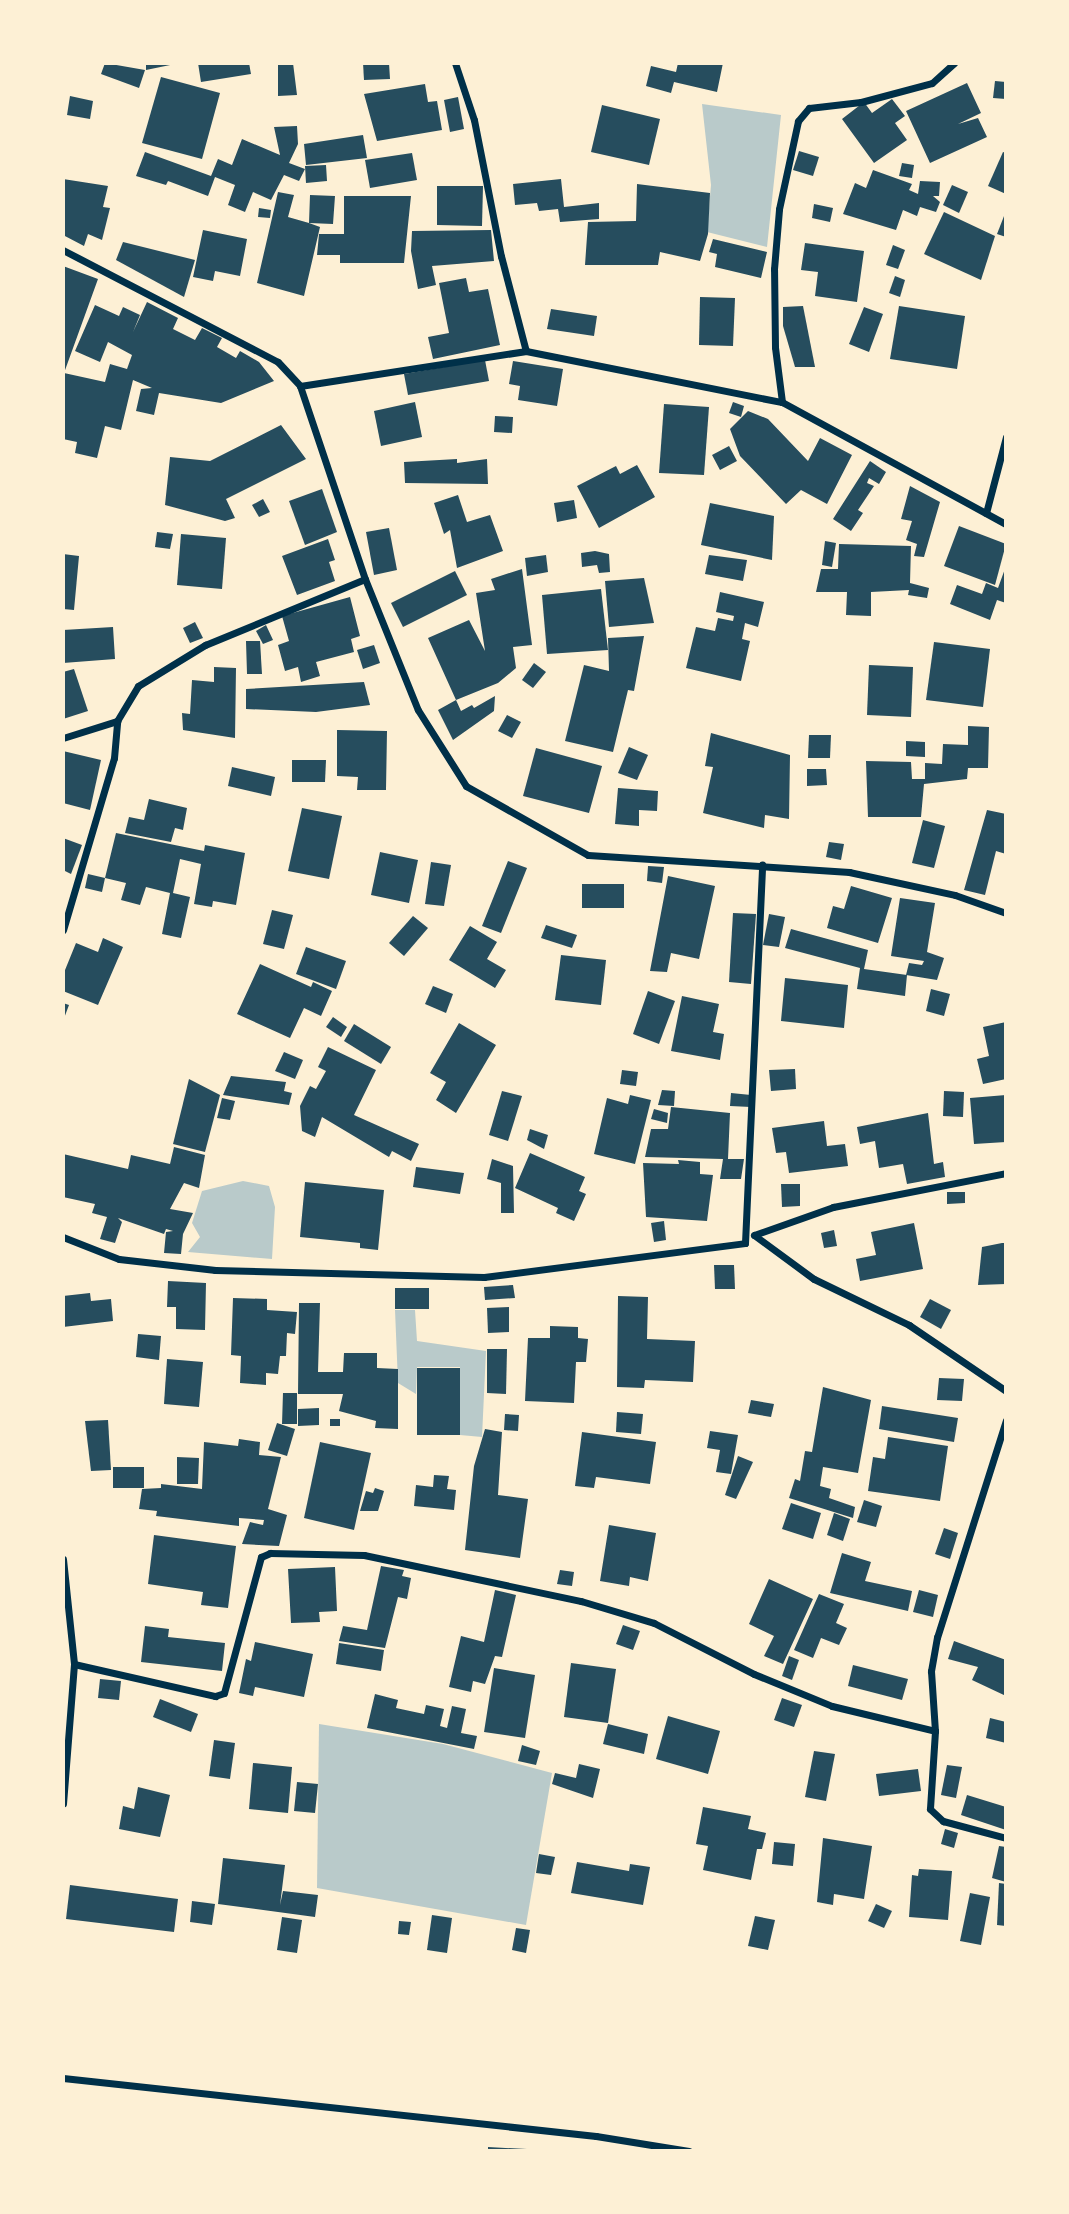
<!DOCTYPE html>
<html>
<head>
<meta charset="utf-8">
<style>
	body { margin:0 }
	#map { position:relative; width:1069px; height:2214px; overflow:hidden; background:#fdf0d5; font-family:Signika,sans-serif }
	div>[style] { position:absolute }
	.green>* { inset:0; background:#b9caca }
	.building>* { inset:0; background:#264d5e }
	.minor>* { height:7px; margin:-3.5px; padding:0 3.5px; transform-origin:3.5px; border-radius:3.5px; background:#003049 }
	span { translate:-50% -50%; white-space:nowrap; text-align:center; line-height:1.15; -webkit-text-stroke:7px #fdf0d5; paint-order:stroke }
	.frame { position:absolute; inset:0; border:65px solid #fdf0d5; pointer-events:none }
</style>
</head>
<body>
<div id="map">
	<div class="green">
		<i style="clip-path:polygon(702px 104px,781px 115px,767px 247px,707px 232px,711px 185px)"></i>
		<i style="clip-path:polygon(243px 1181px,269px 1186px,275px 1207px,272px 1259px,188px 1252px,200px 1237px,192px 1223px,202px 1191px)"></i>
		<i style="clip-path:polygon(395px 1310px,415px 1310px,417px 1341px,486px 1351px,482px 1437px,460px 1435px,460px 1367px,417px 1367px,416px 1394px,398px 1383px)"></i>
		<i style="clip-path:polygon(319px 1724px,443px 1744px,552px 1773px,526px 1925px,317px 1888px)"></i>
	</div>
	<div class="building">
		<i style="clip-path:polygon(105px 63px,145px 70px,139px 88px,101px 74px)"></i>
		<i style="clip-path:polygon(146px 63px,175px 63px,175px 64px,146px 70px)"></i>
		<i style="clip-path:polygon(198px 63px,249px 63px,251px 74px,201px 82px)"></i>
		<i style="clip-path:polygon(278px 63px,293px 63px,297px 95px,278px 96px)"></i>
		<i style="clip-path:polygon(363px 63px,389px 63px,390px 79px,364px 80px)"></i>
		<i style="clip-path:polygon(678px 63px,723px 63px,717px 92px,674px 82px,671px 93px,646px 86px,651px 66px,676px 72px)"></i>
		<i style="clip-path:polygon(161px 77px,220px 93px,202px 159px,142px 143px)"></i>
		<i style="clip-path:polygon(995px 81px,1006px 82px,1006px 99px,993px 98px)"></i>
		<i style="clip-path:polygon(967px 83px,981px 113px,958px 124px,978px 118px,987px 137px,930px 163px,906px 111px)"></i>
		<i style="clip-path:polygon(425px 84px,428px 102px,437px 101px,442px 130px,377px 141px,364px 94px)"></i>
		<i style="clip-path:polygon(70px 96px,93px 101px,90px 119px,67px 115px)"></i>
		<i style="clip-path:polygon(458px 97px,464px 129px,450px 132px,444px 100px)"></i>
		<i style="clip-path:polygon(892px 99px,905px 116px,895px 123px,907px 140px,874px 163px,842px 119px,864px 102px,872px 113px)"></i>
		<i style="clip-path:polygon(602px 105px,660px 119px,649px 165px,591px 152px)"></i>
		<i style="clip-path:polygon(297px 126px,298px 144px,289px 163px,305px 169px,299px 181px,284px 175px,271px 200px,253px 192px,245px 212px,228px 205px,235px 185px,215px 177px,208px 196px,168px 181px,166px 185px,136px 176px,145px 152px,211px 176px,218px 159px,232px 165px,242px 139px,280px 155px,274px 127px)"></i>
		<i style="clip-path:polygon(363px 135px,367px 158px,306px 165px,304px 144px)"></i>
		<i style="clip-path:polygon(799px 151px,819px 157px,813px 176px,793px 170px)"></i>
		<i style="clip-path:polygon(1003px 152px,1006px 153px,1006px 194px,988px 186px)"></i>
		<i style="clip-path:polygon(412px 153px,417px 180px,370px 188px,365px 160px)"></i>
		<i style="clip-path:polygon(902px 163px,914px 165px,912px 178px,899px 176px)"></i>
		<i style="clip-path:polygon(326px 165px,327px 181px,306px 183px,305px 166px)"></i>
		<i style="clip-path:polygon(873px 170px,912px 184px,909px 190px,918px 194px,920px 181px,940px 182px,939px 196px,933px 196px,940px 202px,936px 212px,920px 207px,917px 216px,903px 210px,896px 230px,843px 214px,855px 183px,866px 188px)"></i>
		<i style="clip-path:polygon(63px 179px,108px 186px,103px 207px,110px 208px,102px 240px,88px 234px,84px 246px,63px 235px)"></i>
		<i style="clip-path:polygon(561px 179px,564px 207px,599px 203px,599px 219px,560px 222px,558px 209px,539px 211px,537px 203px,515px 205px,513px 184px)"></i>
		<i style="clip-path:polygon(637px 184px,710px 193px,708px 234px,700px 261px,660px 252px,658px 265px,585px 265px,588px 222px,636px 221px)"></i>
		<i style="clip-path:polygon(952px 185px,968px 192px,959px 213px,943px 205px)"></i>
		<i style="clip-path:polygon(437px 186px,483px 186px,482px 226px,437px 225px)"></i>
		<i style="clip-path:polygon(278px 192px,294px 195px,288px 217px,309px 223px,310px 195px,335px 196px,333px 224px,309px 223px,320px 227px,304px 296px,257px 283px)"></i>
		<i style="clip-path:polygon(344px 196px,411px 196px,404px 263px,340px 263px,340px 255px,317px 255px,319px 234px,344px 234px)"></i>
		<i style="clip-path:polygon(814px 204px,833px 208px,830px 222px,812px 218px)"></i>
		<i style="clip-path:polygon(259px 208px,271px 210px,270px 218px,258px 217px)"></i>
		<i style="clip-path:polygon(1006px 211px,1006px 237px,997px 234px)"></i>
		<i style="clip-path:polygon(944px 212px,995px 236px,981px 280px,924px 254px)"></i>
		<i style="clip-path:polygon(203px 230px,247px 239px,240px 276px,215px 271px,213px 281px,193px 277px)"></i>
		<i style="clip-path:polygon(491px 230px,494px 261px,432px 266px,436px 285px,418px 289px,411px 251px,412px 231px)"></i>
		<i style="clip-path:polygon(713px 239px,767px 252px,761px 278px,715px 267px,717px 254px,709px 252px)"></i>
		<i style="clip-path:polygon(123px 242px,195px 260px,184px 297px,116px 260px)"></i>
		<i style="clip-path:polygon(805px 243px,864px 251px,857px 302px,815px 296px,818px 272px,801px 270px)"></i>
		<i style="clip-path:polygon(893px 245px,905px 250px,898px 269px,886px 265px)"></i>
		<i style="clip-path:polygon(63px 266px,98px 279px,64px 373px,105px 382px,110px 364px,127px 369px,132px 355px,108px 342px,100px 362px,75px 351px,95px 305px,119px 316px,123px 307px,140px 315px,133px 332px,147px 302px,178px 318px,173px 329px,195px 340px,202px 328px,222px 338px,217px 347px,236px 358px,240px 351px,259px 362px,274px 381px,221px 403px,159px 393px,154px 415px,136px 411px,141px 389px,152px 388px,133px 380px,121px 430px,105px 426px,97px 458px,75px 453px,77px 442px,63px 439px)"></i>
		<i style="clip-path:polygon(895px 276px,905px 280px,900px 297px,889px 293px)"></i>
		<i style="clip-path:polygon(466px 278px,469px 292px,488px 289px,500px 345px,433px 359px,428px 337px,449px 333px,439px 283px)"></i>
		<i style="clip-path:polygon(700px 297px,735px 298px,733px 346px,699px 345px)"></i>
		<i style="clip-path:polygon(803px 306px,815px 367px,795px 367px,783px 326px,783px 307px)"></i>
		<i style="clip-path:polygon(899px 306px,965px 316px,957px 369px,890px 359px)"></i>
		<i style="clip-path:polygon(864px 307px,883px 314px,869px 352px,849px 344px)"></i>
		<i style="clip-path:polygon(551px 309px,597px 316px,594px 336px,547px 329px)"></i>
		<i style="clip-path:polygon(485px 360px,489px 381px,408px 395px,404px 374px)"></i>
		<i style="clip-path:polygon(513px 361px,563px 369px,557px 406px,518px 400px,520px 386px,509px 384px)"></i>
		<i style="clip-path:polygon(415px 402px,422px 437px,381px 446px,374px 411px)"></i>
		<i style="clip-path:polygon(733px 402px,744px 406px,741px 417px,729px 413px)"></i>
		<i style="clip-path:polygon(664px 404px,709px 407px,704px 475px,659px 473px)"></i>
		<i style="clip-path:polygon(748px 411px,768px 419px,808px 461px,820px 438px,852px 455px,827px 504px,801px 490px,786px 504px,740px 456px,730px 429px)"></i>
		<i style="clip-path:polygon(495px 416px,513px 417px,512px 433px,494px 432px)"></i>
		<i style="clip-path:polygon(281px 425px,306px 459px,226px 499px,235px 518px,225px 521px,165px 505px,170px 457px,210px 461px)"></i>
		<i style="clip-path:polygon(729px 446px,737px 461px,720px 470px,712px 455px)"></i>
		<i style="clip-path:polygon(457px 459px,457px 463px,487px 459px,488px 484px,405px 483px,404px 462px)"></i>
		<i style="clip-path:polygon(870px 461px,886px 472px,879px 484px,869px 478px,867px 483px,874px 486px,858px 510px,863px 513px,851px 531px,833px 519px)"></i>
		<i style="clip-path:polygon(637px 465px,655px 497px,599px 528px,577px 486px,616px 466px,620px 474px)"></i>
		<i style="clip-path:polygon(910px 486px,940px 502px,924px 557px,914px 556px,917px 544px,906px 540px,912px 521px,901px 519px)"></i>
		<i style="clip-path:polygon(322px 489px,337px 532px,305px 545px,289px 501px)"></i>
		<i style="clip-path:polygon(458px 495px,467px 522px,490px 515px,503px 551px,457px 568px,450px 530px,444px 534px,434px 503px)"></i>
		<i style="clip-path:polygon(263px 499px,270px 512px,259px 517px,252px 505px)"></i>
		<i style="clip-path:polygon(574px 500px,577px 518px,557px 522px,554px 503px)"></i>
		<i style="clip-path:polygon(710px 503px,774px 516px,772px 560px,701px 545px)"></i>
		<i style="clip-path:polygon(959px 526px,1006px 544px,995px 585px,944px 566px)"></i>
		<i style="clip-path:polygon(389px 528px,397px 570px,374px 575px,366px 532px)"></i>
		<i style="clip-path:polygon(157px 532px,173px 534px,170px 549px,155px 547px)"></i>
		<i style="clip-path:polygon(181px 534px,226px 538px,222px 589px,177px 585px)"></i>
		<i style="clip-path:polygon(328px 539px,335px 560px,329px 562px,335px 581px,297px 595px,282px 556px)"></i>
		<i style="clip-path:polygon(825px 541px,836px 543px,832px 567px,822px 565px)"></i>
		<i style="clip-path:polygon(839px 544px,911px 546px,910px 583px,929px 588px,927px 598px,908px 595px,909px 590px,871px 592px,871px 616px,846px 615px,847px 592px,816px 592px,821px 569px,838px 569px)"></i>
		<i style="clip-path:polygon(595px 551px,609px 554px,610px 572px,599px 573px,597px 565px,582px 567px,581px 553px)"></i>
		<i style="clip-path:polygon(63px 554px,79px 556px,74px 610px,63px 609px)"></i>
		<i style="clip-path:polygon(546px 555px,548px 572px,527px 576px,525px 558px)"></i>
		<i style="clip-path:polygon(709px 555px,747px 560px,743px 581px,705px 574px)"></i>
		<i style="clip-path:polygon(1006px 566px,1006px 603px,997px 600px,990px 620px,950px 604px,957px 585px,982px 594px,986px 583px,998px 588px)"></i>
		<i style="clip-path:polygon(522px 569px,532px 645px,513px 647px,516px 668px,498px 683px,456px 700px,428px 638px,469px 620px,485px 651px,476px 593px,495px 590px,491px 579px)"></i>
		<i style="clip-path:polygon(455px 571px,467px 595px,403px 627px,391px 603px)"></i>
		<i style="clip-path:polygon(644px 578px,654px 623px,609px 627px,605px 581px)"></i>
		<i style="clip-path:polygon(601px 589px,608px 650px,547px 654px,542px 595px)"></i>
		<i style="clip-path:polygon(720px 592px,764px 602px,758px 627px,745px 623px,742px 639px,750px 641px,741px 681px,686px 668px,696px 627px,715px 631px,718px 618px,733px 621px,734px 616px,716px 612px)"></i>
		<i style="clip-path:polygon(350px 597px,360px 636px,351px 639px,354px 652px,316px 662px,320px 676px,301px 682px,298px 667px,285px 671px,278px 645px,289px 641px,282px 616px)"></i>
		<i style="clip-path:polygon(195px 622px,203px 638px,190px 643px,183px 628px)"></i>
		<i style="clip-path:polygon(266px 625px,273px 640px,263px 644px,256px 631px)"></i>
		<i style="clip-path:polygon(113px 627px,115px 659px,63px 663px,63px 630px)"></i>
		<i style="clip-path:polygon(644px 636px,634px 691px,628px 690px,613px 752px,565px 741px,584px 665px,609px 671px,608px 638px)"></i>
		<i style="clip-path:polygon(246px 641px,260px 641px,262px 674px,247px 674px)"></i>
		<i style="clip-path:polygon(934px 642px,990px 649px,983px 707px,926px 700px)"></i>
		<i style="clip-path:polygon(374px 645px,380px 663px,363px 669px,357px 650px)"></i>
		<i style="clip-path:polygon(534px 663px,546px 672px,533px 688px,522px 680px)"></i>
		<i style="clip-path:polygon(869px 665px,913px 667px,911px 717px,867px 715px)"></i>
		<i style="clip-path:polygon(214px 667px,236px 668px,235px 738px,183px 730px,182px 713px,190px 714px,192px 680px,214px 682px)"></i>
		<i style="clip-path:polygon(74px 669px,88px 711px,63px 719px,63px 672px)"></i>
		<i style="clip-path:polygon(364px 682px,370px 705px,316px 712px,246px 709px,246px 689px)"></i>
		<i style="clip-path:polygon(495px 696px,494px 711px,453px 740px,438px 710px,456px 700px,461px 711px,472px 705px,474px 708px)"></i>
		<i style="clip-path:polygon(507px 715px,521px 722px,512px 738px,498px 731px)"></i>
		<i style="clip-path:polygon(968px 726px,989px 727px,988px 768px,968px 768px,967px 779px,924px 784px,921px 817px,868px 817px,866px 761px,911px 762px,912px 779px,925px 779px,925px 763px,942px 764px,943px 744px,968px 745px)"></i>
		<i style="clip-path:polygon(337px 730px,387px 731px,386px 790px,357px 790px,358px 777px,337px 776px)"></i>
		<i style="clip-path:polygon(711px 733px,790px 755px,789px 819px,765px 815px,764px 828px,703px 813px,713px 767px,705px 766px)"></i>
		<i style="clip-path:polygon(809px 735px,831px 735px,830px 758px,808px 758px)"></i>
		<i style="clip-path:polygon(906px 741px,925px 742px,925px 757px,906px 756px)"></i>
		<i style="clip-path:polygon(629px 747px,648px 755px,637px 780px,618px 773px)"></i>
		<i style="clip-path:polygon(536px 748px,602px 766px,589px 813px,523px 796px)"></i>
		<i style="clip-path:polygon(63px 751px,101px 760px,90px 810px,63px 803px)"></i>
		<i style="clip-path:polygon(292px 760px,326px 760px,325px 782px,292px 782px)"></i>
		<i style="clip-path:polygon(232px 767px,275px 777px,271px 796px,228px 786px)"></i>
		<i style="clip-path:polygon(807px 769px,826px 769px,827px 785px,807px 786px)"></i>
		<i style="clip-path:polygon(618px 788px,658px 791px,657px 811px,639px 810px,639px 826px,615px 824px)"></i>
		<i style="clip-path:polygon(149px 799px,187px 808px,183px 830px,175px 828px,171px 842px,125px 833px,129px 817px,144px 820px)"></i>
		<i style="clip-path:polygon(302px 808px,342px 816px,329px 879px,288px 871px)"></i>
		<i style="clip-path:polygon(987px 810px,1006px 814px,1006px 854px,996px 851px,985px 895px,964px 890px)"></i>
		<i style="clip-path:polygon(923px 820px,945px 826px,934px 868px,912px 863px)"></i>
		<i style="clip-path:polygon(116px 833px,204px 851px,205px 845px,245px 853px,236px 905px,213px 901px,212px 907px,194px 904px,201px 864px,180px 859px,173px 893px,190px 897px,181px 938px,162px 934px,170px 893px,146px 887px,140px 905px,121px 900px,126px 883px,105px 878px)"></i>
		<i style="clip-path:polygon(63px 838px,82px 845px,71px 874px,63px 870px)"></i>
		<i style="clip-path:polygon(829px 842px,844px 844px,841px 860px,826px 857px)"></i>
		<i style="clip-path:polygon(380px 852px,418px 860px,409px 903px,371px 895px)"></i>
		<i style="clip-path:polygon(508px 861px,527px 868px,501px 933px,482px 926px)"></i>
		<i style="clip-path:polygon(431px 862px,451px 865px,444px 906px,425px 904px)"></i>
		<i style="clip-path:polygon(648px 866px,664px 867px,662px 883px,647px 881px)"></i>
		<i style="clip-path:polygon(88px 874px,105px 878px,102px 892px,85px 888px)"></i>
		<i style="clip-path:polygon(668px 876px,715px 886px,699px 959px,671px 953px,667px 972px,650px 971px)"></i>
		<i style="clip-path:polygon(582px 884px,624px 884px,624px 908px,582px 908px)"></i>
		<i style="clip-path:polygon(851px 886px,892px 898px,878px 943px,827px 928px,833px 906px,844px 909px)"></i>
		<i style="clip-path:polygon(900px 898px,935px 903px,927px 952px,944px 958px,937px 980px,906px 975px,909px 963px,922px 965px,924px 961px,891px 956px)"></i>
		<i style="clip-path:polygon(272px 910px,293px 915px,284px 949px,263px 944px)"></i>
		<i style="clip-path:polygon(733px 913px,756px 914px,751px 984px,729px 982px)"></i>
		<i style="clip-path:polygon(769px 914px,785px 917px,779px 947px,763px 945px)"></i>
		<i style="clip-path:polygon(413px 916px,428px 928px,404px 956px,389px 943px)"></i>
		<i style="clip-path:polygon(546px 925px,577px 935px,572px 948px,541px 938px)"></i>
		<i style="clip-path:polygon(470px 926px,497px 942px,487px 959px,506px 970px,495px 988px,449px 960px)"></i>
		<i style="clip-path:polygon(791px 929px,868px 950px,864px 969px,907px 975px,905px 996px,857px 989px,860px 968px,785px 948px)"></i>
		<i style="clip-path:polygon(103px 938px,123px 947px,98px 1005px,63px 991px,63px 975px,76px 943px,98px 952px)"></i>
		<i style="clip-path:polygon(306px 947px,346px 961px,336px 989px,296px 974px)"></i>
		<i style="clip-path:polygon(561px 955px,606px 960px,601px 1005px,555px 1000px)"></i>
		<i style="clip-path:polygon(260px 964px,311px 987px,313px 982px,332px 991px,321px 1016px,304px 1008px,290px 1038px,237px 1014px)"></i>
		<i style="clip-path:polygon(785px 978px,848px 985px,844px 1028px,781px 1021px)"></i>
		<i style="clip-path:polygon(433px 986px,453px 994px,446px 1013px,425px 1004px)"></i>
		<i style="clip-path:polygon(931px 989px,950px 994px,944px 1016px,926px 1011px)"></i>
		<i style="clip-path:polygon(648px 991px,675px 1001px,659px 1044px,633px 1034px)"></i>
		<i style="clip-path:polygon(682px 996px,719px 1004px,713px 1032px,724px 1034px,720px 1060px,671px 1051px)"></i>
		<i style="clip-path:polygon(63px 1003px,69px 1005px,63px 1021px)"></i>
		<i style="clip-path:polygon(333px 1017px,347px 1027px,341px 1037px,326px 1027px)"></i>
		<i style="clip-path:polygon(1006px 1022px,1006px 1079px,983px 1084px,977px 1059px,989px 1056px,983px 1027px)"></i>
		<i style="clip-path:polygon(459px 1023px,496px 1045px,456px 1113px,436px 1100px,446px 1082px,430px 1073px)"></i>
		<i style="clip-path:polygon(354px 1024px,391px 1047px,381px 1064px,344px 1041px)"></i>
		<i style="clip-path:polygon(328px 1047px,376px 1070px,354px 1115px,419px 1144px,411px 1161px,392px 1151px,389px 1157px,322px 1117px,315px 1137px,302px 1131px,300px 1106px,310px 1086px,316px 1089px,326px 1071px,318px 1067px)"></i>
		<i style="clip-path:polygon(284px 1052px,303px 1060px,295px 1079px,275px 1071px)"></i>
		<i style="clip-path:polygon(795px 1069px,796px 1089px,771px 1091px,769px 1070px)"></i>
		<i style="clip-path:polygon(622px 1070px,638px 1072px,636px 1086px,620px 1084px)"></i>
		<i style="clip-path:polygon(231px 1076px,286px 1082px,284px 1091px,292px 1093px,289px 1105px,223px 1095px)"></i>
		<i style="clip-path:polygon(189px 1079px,220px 1095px,205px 1152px,173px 1144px)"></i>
		<i style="clip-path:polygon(662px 1090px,675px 1091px,674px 1106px,658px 1105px)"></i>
		<i style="clip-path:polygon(502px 1091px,522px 1096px,508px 1141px,489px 1135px)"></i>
		<i style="clip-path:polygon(944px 1091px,964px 1092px,963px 1117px,943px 1116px)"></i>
		<i style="clip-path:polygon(731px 1093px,751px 1095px,751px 1107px,730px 1106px)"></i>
		<i style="clip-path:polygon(630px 1095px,651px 1100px,635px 1164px,594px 1154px,607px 1098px,628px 1104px)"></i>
		<i style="clip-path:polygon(1006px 1095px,1006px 1142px,974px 1144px,970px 1098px)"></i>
		<i style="clip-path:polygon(222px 1098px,235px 1101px,230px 1120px,217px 1118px)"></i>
		<i style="clip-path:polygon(671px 1107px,730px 1113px,728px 1159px,744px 1159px,741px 1179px,720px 1179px,723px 1159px,645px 1157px,651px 1129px,668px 1129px)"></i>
		<i style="clip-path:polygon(654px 1109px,668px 1113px,667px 1123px,651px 1119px)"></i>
		<i style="clip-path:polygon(928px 1113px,934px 1164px,943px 1162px,945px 1177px,907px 1184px,903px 1164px,879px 1168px,875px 1141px,860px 1144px,857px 1127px)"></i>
		<i style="clip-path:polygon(824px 1121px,827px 1146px,845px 1144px,848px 1166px,789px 1173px,786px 1152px,776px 1153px,772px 1128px)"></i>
		<i style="clip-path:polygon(530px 1129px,548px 1135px,544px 1149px,527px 1140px)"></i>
		<i style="clip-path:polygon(174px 1147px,205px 1155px,199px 1188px,184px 1183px,170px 1209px,193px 1213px,183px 1234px,181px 1254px,164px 1253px,166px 1232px,173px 1231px,166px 1229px,164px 1234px,118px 1218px,122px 1222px,115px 1243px,100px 1239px,107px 1217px,92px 1213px,95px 1204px,63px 1197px,63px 1154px,128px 1169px,131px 1155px,170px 1164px)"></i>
		<i style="clip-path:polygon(530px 1153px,585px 1177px,579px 1191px,586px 1194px,574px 1221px,556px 1213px,558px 1208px,515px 1188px)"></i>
		<i style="clip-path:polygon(492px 1159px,513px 1166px,514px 1213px,501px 1213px,501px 1183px,487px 1179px)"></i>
		<i style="clip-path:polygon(678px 1160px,700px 1162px,700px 1174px,713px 1175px,707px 1221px,646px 1217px,643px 1163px,679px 1164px)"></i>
		<i style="clip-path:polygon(416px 1167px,464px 1173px,460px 1194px,413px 1187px)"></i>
		<i style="clip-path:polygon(305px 1182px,384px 1190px,378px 1250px,360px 1248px,360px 1243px,300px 1237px)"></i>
		<i style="clip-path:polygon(781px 1184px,800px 1184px,800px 1206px,782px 1207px)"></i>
		<i style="clip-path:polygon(947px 1192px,965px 1192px,965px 1203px,947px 1204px)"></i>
		<i style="clip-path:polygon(664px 1221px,666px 1240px,654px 1242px,651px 1223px)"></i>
		<i style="clip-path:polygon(914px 1223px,923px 1269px,860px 1281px,856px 1259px,876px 1255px,871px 1232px)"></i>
		<i style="clip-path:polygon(834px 1230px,837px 1246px,824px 1248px,821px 1233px)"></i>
		<i style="clip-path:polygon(1002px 1243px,1006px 1243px,1006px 1284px,978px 1285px,982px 1247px)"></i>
		<i style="clip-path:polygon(714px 1265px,734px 1265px,735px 1289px,715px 1289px)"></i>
		<i style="clip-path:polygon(168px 1281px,206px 1283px,205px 1330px,176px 1329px,176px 1307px,167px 1307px)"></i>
		<i style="clip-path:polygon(513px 1285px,515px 1298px,485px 1300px,484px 1287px)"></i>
		<i style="clip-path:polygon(395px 1288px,429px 1288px,429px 1309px,395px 1309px)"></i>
		<i style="clip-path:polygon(90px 1293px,91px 1301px,111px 1299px,113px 1321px,63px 1327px,63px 1296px)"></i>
		<i style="clip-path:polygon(618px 1296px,648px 1297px,647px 1339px,695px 1341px,693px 1382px,645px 1380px,644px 1388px,617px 1387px)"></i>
		<i style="clip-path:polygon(233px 1298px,267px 1299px,267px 1310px,297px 1312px,295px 1334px,287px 1333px,286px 1356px,280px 1356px,278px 1374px,266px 1373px,266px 1385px,240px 1383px,241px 1356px,231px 1355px)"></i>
		<i style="clip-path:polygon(930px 1299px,951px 1310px,941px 1329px,920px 1317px)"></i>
		<i style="clip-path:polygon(299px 1303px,320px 1303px,318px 1372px,343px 1372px,344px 1353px,377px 1353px,377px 1368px,398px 1369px,398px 1429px,375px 1428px,376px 1421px,339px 1411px,343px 1394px,298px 1394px)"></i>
		<i style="clip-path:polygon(509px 1307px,509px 1332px,488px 1333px,487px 1308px)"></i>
		<i style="clip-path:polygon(550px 1326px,578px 1327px,578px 1338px,588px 1339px,586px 1362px,576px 1362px,574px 1403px,525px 1401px,528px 1338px,550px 1338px)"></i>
		<i style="clip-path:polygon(138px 1334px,161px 1336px,159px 1360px,136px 1357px)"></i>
		<i style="clip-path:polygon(487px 1349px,507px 1349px,506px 1394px,487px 1393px)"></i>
		<i style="clip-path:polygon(167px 1359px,203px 1362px,199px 1407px,164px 1404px)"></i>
		<i style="clip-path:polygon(417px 1368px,460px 1368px,460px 1435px,417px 1435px)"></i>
		<i style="clip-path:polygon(939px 1378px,964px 1379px,962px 1401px,937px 1400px)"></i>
		<i style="clip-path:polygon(823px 1387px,871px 1400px,858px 1473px,823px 1467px,820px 1486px,831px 1489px,829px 1498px,855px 1507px,853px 1518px,789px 1498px,795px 1479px,800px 1481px,805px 1451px,812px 1452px)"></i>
		<i style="clip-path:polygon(283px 1393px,297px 1393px,297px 1424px,282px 1424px)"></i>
		<i style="clip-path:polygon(751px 1400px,774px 1404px,771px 1417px,748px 1413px)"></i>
		<i style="clip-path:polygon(882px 1406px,958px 1418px,954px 1442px,879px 1429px)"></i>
		<i style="clip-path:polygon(319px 1408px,319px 1425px,298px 1426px,298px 1409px)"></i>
		<i style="clip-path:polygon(617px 1412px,643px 1414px,641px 1434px,616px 1432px)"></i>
		<i style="clip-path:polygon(505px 1414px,519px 1415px,518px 1431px,504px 1430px)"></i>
		<i style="clip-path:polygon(330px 1419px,340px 1419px,340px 1426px,330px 1426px)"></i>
		<i style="clip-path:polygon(108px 1420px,111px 1470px,91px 1471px,85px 1421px)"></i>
		<i style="clip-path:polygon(277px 1423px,295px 1429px,287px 1456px,268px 1450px)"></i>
		<i style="clip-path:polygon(485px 1429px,502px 1432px,498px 1495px,528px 1499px,520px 1558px,465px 1550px,474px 1466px)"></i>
		<i style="clip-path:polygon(710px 1431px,738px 1435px,731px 1474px,716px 1472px,720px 1450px,707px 1448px)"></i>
		<i style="clip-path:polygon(582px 1432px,656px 1442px,650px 1484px,596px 1477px,594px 1488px,575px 1486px)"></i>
		<i style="clip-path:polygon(888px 1437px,948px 1446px,940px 1501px,868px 1491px,873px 1457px,885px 1459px)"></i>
		<i style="clip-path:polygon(239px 1439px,260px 1442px,259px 1455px,281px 1457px,268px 1509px,287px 1515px,279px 1546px,242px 1544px,250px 1522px,263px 1525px,264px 1520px,239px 1518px,239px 1526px,156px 1516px,157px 1511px,139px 1509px,142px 1489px,161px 1488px,161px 1484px,202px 1489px,204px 1442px,238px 1446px)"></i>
		<i style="clip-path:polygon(320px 1442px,371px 1453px,354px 1530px,304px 1518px)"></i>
		<i style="clip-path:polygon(738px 1456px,753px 1462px,736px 1499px,725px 1495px)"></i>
		<i style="clip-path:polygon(177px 1457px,199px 1458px,198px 1484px,177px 1484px)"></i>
		<i style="clip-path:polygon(113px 1467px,144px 1467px,144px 1488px,113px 1488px)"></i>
		<i style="clip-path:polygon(434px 1475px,449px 1476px,447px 1489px,456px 1490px,454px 1510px,414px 1506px,416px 1485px,433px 1487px)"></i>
		<i style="clip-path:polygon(375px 1488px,384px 1491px,378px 1511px,360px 1511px,366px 1491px,373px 1493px)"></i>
		<i style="clip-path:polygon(864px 1500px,882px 1506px,876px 1527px,857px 1522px)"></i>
		<i style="clip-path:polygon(791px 1503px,821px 1513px,813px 1539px,782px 1529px)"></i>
		<i style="clip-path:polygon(834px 1513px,850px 1519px,843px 1541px,827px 1535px)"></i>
		<i style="clip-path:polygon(609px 1525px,656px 1533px,648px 1581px,630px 1577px,629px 1586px,600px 1581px)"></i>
		<i style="clip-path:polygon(944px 1528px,958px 1533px,950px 1559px,935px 1554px)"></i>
		<i style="clip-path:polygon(154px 1535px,236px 1546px,228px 1608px,201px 1605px,203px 1592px,148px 1584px)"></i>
		<i style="clip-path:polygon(842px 1553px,871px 1562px,865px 1581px,912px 1591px,908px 1611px,830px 1593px)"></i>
		<i style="clip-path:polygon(381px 1566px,404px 1570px,402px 1576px,411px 1578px,407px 1599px,398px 1597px,385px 1648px,339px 1641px,343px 1626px,367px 1630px)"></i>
		<i style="clip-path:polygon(335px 1567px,337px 1611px,319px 1612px,320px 1622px,291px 1623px,288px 1569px)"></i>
		<i style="clip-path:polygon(560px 1570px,574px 1572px,572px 1586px,557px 1584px)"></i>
		<i style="clip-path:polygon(769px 1579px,813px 1599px,783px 1664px,764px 1656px,774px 1636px,749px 1624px)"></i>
		<i style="clip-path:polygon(495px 1590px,516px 1595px,502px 1657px,495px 1656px,485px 1684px,473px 1681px,471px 1692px,449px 1687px,461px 1636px,484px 1642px)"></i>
		<i style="clip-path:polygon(919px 1590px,938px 1595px,933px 1617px,913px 1612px)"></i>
		<i style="clip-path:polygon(819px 1594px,844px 1604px,836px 1623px,847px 1628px,839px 1645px,821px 1638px,813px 1658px,794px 1650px)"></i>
		<i style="clip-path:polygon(623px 1625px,640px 1631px,633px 1650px,616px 1644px)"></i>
		<i style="clip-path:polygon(145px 1626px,169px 1629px,168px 1637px,225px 1643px,222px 1671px,141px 1662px)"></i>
		<i style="clip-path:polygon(954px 1641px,1006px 1660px,1006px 1696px,972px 1680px,978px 1667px,948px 1659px)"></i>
		<i style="clip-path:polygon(255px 1642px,313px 1654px,304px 1697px,255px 1687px,253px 1696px,239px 1693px,246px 1659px,251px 1661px)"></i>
		<i style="clip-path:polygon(339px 1643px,384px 1650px,381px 1671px,336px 1664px)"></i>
		<i style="clip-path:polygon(789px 1656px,799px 1660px,792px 1680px,782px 1676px)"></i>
		<i style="clip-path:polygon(571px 1663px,616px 1669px,608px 1723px,564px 1717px)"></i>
		<i style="clip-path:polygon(853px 1665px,908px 1679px,902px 1700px,848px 1686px)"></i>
		<i style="clip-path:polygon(494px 1668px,535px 1675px,525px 1738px,484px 1732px)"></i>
		<i style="clip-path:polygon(100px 1679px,121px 1681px,119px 1700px,98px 1698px)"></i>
		<i style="clip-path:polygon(375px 1694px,398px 1700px,396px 1708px,424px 1714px,426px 1705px,444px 1709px,440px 1726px,447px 1728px,452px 1706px,466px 1709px,461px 1733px,477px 1736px,474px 1749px,367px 1728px)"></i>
		<i style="clip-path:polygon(782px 1698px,802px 1705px,794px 1727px,774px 1720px)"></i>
		<i style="clip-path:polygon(160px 1699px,198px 1714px,191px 1732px,153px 1717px)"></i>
		<i style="clip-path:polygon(668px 1716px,720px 1731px,708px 1774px,656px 1759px)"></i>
		<i style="clip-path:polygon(990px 1718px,1006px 1722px,1006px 1743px,986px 1738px)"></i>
		<i style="clip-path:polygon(608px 1724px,648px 1734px,644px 1754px,603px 1744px)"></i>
		<i style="clip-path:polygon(214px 1740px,235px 1743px,230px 1779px,209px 1776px)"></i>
		<i style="clip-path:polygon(522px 1745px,540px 1751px,536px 1765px,518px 1761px)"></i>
		<i style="clip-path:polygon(814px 1751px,835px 1754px,826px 1801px,805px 1797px)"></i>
		<i style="clip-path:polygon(253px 1763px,292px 1767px,288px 1813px,249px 1809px)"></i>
		<i style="clip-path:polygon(579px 1764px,600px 1769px,593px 1798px,552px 1784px,555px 1773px,576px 1778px)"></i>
		<i style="clip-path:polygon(947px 1765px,962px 1767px,956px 1798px,941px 1795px)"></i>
		<i style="clip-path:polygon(918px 1769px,921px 1791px,879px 1796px,876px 1774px)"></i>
		<i style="clip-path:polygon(297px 1782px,318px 1784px,315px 1813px,294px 1811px)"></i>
		<i style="clip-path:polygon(138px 1787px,170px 1795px,160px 1837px,119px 1829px,123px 1806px,134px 1809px)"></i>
		<i style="clip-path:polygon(967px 1795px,1006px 1807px,1006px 1830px,961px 1815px)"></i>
		<i style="clip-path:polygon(703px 1807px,751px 1816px,748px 1829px,766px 1833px,762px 1849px,757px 1849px,751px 1880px,703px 1870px,708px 1846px,696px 1844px)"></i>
		<i style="clip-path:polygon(945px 1829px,958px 1833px,954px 1848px,941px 1844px)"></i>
		<i style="clip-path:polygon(823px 1838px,872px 1846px,864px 1899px,834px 1894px,833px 1905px,817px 1902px)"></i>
		<i style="clip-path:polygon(774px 1842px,795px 1844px,793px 1866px,772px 1864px)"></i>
		<i style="clip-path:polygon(999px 1846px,1006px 1847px,1006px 1882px,992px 1878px)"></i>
		<i style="clip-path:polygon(539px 1854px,555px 1857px,551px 1875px,536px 1873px)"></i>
		<i style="clip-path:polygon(223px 1858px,285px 1865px,280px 1905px,283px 1891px,318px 1895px,315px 1917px,218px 1904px)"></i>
		<i style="clip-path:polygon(577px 1862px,629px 1871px,630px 1864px,650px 1867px,643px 1905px,571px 1893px)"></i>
		<i style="clip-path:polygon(919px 1869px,952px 1871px,948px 1920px,909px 1917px,912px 1875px,918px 1876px)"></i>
		<i style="clip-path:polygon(999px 1883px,1006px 1884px,1006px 1926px,997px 1925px)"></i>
		<i style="clip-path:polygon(70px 1885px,178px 1899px,174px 1932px,66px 1919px)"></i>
		<i style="clip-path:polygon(970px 1893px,990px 1897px,981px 1945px,960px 1941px)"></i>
		<i style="clip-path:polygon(192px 1901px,215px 1904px,212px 1925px,190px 1922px)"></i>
		<i style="clip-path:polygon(876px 1904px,892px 1911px,884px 1928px,868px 1921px)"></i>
		<i style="clip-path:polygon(432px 1915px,452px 1918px,447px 1953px,427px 1950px)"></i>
		<i style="clip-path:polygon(755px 1916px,775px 1920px,768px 1950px,748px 1946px)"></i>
		<i style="clip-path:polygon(282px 1917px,302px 1920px,297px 1953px,277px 1950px)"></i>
		<i style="clip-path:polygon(399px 1921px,411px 1922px,409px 1935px,398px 1934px)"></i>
		<i style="clip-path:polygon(516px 1928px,530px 1930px,526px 1953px,512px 1950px)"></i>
		<i style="clip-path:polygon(488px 2147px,527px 2149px,527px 2151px,488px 2151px)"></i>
	</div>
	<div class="minor">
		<i style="left:455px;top:63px;width:60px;rotate:71.6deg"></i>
		<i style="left:474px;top:120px;width:139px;rotate:78.8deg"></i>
		<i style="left:501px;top:256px;width:98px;rotate:75.3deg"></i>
		<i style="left:63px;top:250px;width:242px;rotate:27.5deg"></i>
		<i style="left:278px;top:362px;width:33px;rotate:47deg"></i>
		<i style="left:300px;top:386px;width:204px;rotate:71.4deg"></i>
		<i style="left:365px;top:579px;width:141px;rotate:68deg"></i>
		<i style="left:418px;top:710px;width:90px;rotate:57.7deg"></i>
		<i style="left:466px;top:786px;width:140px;rotate:29.5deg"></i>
		<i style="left:588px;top:855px;width:262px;rotate:3.7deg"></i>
		<i style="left:849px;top:872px;width:108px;rotate:12.2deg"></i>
		<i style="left:955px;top:895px;width:54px;rotate:19.4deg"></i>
		<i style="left:300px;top:386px;width:229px;rotate:-8.8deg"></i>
		<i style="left:526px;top:351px;width:261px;rotate:11.3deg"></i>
		<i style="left:782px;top:402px;width:255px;rotate:28.6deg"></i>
		<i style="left:782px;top:402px;width:55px;rotate:-97.3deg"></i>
		<i style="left:775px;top:347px;width:78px;rotate:-90.7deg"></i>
		<i style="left:774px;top:269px;width:60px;rotate:-85.2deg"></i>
		<i style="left:779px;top:209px;width:90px;rotate:-77.8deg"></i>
		<i style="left:798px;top:121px;width:17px;rotate:-50deg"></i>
		<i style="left:809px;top:108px;width:52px;rotate:-6.6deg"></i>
		<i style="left:861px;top:102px;width:73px;rotate:-15deg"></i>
		<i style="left:932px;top:83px;width:30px;rotate:-42deg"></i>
		<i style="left:986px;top:513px;width:79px;rotate:-75.3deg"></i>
		<i style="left:63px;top:738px;width:57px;rotate:-17.5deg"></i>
		<i style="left:63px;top:930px;width:179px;rotate:-73.5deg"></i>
		<i style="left:114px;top:758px;width:37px;rotate:-85deg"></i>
		<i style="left:117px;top:721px;width:41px;rotate:-59deg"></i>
		<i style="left:138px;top:686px;width:79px;rotate:-31.5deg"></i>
		<i style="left:205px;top:645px;width:173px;rotate:-22.4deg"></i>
		<i style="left:754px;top:1235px;width:74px;rotate:36.3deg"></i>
		<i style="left:814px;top:1279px;width:106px;rotate:25.8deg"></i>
		<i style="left:909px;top:1325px;width:117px;rotate:34.2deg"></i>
		<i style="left:754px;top:1235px;width:84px;rotate:-19.5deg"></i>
		<i style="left:833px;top:1207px;width:176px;rotate:-11.1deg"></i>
		<i style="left:63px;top:1237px;width:60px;rotate:21.4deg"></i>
		<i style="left:119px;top:1259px;width:97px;rotate:6.5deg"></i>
		<i style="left:215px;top:1270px;width:269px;rotate:1.5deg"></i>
		<i style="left:484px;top:1277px;width:263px;rotate:-7.4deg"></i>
		<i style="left:745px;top:1243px;width:379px;rotate:-87.4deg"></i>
		<i style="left:1006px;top:1420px;width:228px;rotate:107.6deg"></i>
		<i style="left:937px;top:1637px;width:35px;rotate:100deg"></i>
		<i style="left:931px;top:1671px;width:60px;rotate:86.2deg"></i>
		<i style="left:935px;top:1731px;width:78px;rotate:93.7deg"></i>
		<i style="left:930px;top:1809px;width:18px;rotate:43deg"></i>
		<i style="left:943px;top:1821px;width:65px;rotate:15.1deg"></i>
		<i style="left:63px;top:1559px;width:106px;rotate:84deg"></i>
		<i style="left:74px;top:1664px;width:140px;rotate:94.5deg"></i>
		<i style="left:74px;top:1664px;width:145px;rotate:12.8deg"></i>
		<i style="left:215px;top:1696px;width:9px;rotate:-18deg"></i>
		<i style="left:224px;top:1693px;width:141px;rotate:-74.8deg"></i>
		<i style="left:261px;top:1557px;width:10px;rotate:-24deg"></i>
		<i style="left:270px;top:1553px;width:94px;rotate:1.2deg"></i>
		<i style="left:364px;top:1555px;width:222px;rotate:12deg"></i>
		<i style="left:581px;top:1601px;width:76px;rotate:16.8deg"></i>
		<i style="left:654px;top:1623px;width:112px;rotate:27deg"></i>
		<i style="left:754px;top:1674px;width:84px;rotate:22.3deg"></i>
		<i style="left:832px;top:1706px;width:106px;rotate:13.6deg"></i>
		<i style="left:63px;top:2078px;width:536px;rotate:6.21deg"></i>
		<i style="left:596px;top:2136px;width:94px;rotate:9.2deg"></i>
	</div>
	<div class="frame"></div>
</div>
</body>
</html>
